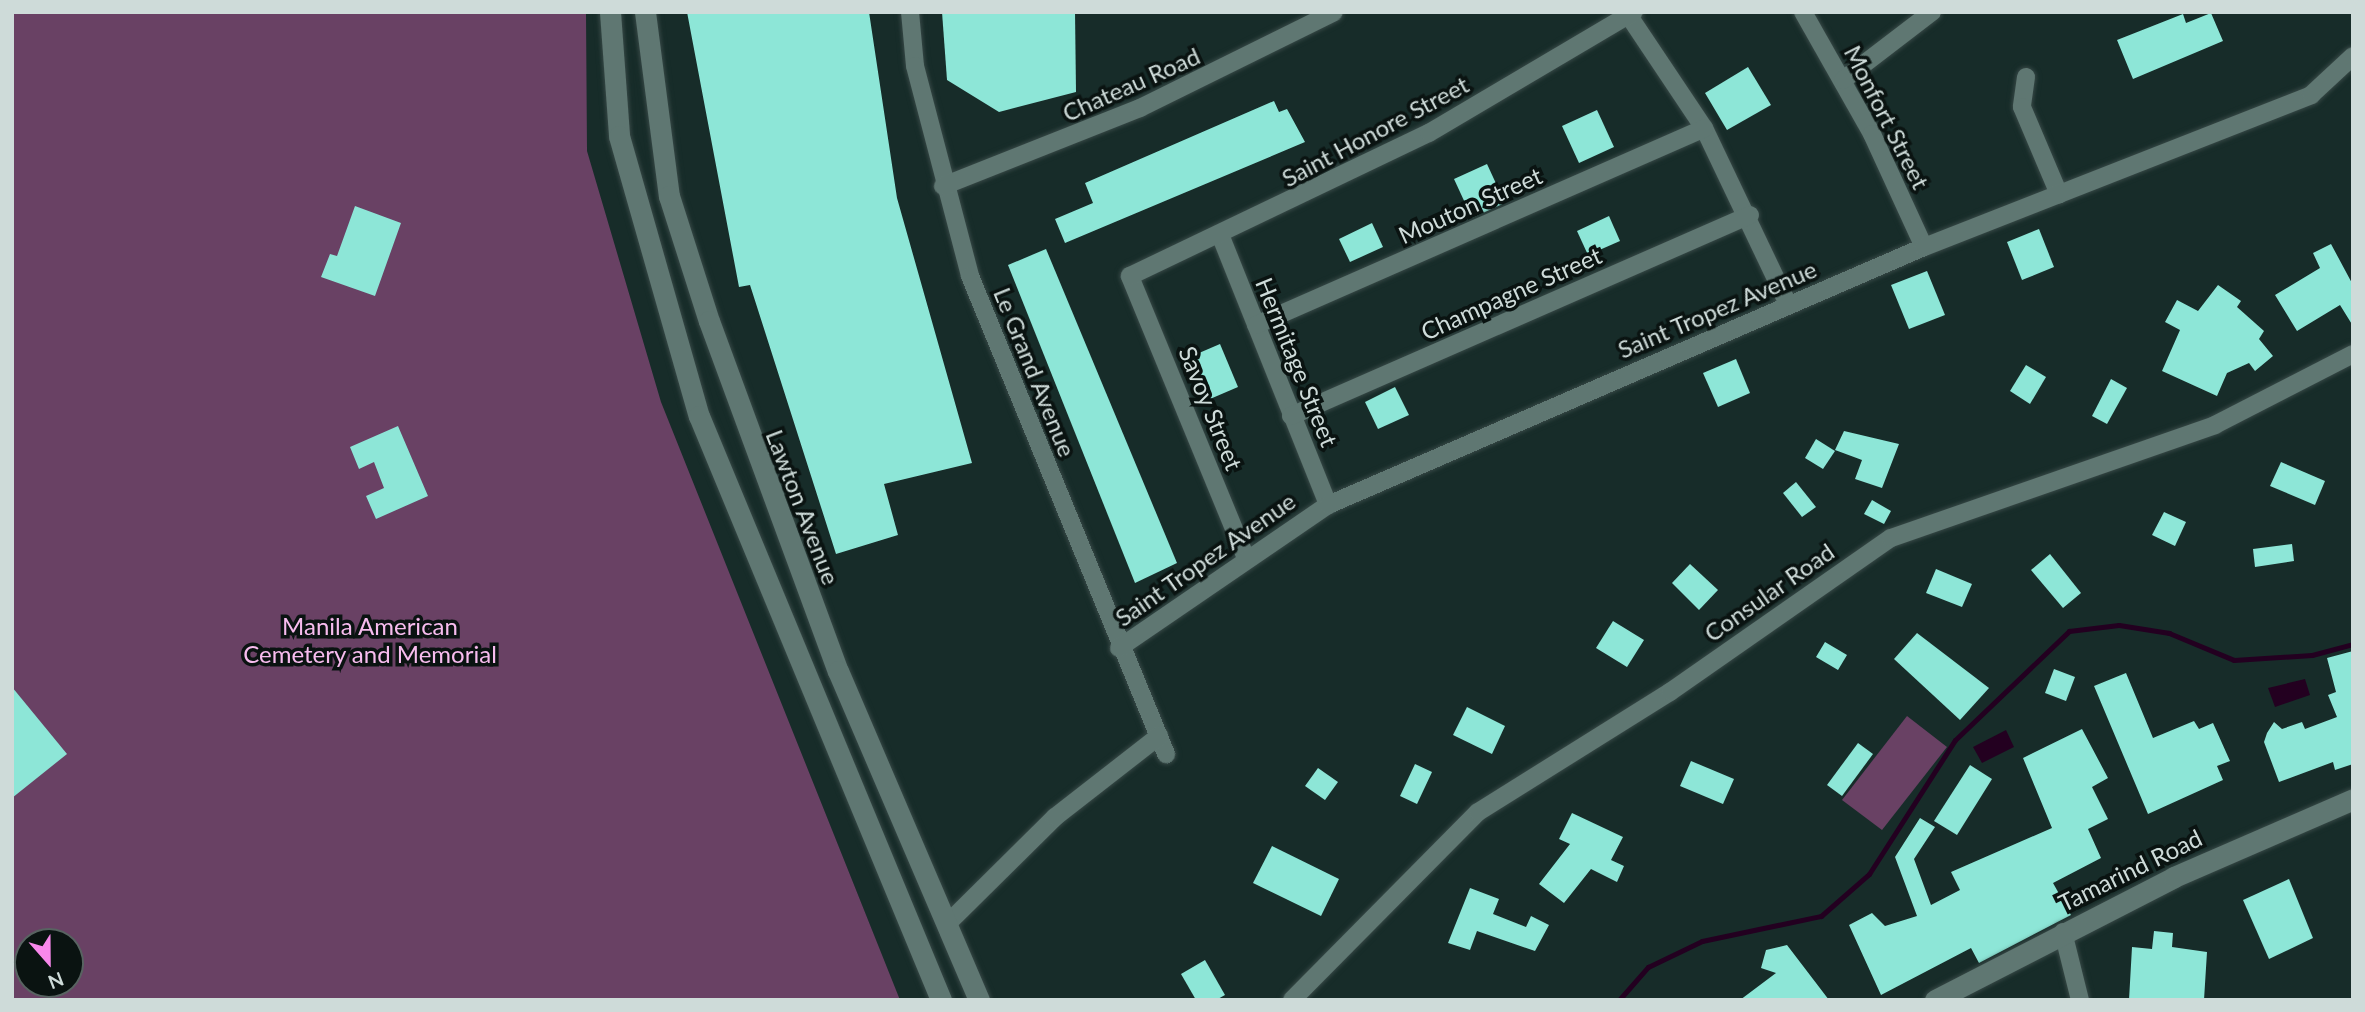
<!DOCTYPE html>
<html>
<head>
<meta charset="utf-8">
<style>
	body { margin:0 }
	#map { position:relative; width:2365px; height:1012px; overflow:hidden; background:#172c29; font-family:Lato,sans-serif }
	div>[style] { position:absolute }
	.green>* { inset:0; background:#694164 }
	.water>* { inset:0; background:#230020 }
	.stream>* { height:5px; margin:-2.5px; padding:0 2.5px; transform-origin:2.5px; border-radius:2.5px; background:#230020 }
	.building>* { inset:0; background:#8de6d7 }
	.roads { filter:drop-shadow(0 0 2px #374846) drop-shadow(0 0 2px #374846) }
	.street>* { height:18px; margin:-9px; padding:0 9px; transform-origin:9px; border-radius:9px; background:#5f7772 }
	.secondary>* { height:21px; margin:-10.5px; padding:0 10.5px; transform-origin:10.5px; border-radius:10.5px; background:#5f7772 }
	span { translate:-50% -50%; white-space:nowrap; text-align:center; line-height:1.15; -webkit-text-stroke:7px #0a1311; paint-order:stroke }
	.street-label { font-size:24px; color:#cedbd9 }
	.park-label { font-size:24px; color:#f7bcee }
	.frame { position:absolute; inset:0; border:14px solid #cedbd9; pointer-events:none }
	.north { position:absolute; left:14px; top:928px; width:70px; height:70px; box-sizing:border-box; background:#0a1311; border:2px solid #586361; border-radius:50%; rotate:159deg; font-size:19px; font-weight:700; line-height:28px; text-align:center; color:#cedbd9 }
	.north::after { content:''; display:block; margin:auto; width:24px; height:32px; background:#f888eb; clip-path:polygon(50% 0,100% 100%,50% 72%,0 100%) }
</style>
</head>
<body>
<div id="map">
	<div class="green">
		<i style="clip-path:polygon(evenodd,12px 12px,586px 12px,587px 151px,661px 402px,900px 1000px,12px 1000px,12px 12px,28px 942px,70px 942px,70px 984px,28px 984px,28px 942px)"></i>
		<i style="clip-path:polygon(1907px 716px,1947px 747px,1882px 830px,1842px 800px)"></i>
	</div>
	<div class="water">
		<i style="clip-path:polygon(2305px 679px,2310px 695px,2275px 707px,2268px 688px)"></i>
		<i style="clip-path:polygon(2006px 730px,2014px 747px,1982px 763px,1973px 747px)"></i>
	</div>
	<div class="stream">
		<i style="left:1619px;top:1000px;width:44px;rotate:-48.7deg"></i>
		<i style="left:1648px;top:967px;width:60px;rotate:-25.7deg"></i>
		<i style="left:1702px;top:941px;width:122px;rotate:-11.9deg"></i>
		<i style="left:1821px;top:916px;width:64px;rotate:-41.2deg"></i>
		<i style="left:1869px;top:874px;width:159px;rotate:-57.3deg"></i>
		<i style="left:1955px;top:740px;width:158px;rotate:-43.7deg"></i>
		<i style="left:2069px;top:631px;width:50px;rotate:-6.8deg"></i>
		<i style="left:2119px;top:625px;width:51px;rotate:9.1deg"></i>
		<i style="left:2169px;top:633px;width:70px;rotate:22.6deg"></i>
		<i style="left:2234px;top:660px;width:78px;rotate:-3.7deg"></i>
		<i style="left:2312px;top:655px;width:42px;rotate:-15deg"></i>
	</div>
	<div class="building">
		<i style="clip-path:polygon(687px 12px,869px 12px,897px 198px,972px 463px,884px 484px,898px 535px,836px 554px,750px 285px,739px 287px)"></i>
		<i style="clip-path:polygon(942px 12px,1075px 12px,1076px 92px,999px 112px,947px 80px)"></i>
		<i style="clip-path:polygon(2211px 13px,2223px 41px,2133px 79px,2117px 40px,2183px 14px,2186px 23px)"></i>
		<i style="clip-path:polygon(1748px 67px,1771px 105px,1727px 130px,1705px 93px)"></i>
		<i style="clip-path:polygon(1274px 101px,1279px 112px,1287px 109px,1305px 142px,1065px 243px,1055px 219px,1093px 203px,1085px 183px)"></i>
		<i style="clip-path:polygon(1597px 110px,1614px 147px,1579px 163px,1562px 126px)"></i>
		<i style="clip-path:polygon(1487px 164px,1505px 203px,1472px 218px,1454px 179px)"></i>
		<i style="clip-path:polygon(355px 206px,401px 223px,375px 296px,321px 277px,330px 254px,337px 256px)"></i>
		<i style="clip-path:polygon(1609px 216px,1620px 241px,1588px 255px,1577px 231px)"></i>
		<i style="clip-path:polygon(1372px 223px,1383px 247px,1350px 262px,1339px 239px)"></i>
		<i style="clip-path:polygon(2039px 229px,2054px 267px,2022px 280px,2007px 242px)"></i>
		<i style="clip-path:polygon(2331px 244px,2353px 285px,2353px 326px,2340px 305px,2297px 331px,2275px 295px,2320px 268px,2313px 253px)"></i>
		<i style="clip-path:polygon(1046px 249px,1177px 563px,1135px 583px,1008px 265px)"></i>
		<i style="clip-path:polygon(1927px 271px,1945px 315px,1909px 329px,1891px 285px)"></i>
		<i style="clip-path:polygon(2218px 285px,2241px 301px,2237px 307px,2264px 331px,2259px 339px,2273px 356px,2255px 371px,2249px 363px,2227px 373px,2217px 396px,2162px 371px,2180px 330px,2165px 322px,2177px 300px,2198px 311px)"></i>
		<i style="clip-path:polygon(1220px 344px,1238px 387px,1210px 399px,1192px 356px)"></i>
		<i style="clip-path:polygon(1736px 359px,1750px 393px,1718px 407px,1703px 373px)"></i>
		<i style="clip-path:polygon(2026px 365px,2046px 377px,2030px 404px,2010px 391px)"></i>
		<i style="clip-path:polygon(2111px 379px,2127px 388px,2107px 424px,2092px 416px)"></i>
		<i style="clip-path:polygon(1395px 387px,1409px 415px,1378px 429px,1365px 402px)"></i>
		<i style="clip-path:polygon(398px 426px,428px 496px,376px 519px,366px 496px,384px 488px,374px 462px,359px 469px,350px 447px)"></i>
		<i style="clip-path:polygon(1844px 431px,1899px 444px,1882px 488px,1855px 479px,1862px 460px,1835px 450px)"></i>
		<i style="clip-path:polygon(1816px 439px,1835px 451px,1823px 469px,1805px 458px)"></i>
		<i style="clip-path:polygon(2281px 462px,2325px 481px,2315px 505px,2270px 486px)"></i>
		<i style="clip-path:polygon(1796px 482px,1816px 507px,1802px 517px,1783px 493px)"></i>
		<i style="clip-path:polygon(1872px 500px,1891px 511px,1884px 524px,1864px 514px)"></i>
		<i style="clip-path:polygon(2164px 512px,2186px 522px,2175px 546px,2152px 535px)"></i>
		<i style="clip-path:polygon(2292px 544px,2294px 561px,2255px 567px,2253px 549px)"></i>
		<i style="clip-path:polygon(2050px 554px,2081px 593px,2063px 608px,2031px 570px)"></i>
		<i style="clip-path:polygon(1690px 564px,1718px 590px,1699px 610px,1672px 583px)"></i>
		<i style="clip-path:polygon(1936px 569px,1972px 584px,1962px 607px,1926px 593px)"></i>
		<i style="clip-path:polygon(1613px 621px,1644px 640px,1627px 667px,1596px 648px)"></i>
		<i style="clip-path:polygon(1917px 633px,1989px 688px,1960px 720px,1894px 659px)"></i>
		<i style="clip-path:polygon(1825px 642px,1847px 655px,1838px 670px,1816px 657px)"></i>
		<i style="clip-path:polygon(2353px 651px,2353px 764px,2335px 770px,2333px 762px,2279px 782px,2264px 742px,2267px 733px,2274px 722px,2282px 729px,2302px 722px,2305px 729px,2337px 717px,2328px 695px,2336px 692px,2327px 658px)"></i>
		<i style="clip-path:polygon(2054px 669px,2075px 677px,2066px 701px,2045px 693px)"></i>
		<i style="clip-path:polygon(2126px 673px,2153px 738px,2194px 721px,2199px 729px,2213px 723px,2230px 761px,2217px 766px,2223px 780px,2148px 814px,2094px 686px)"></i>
		<i style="clip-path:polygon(12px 687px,67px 754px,12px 798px)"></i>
		<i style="clip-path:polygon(1467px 707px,1505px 726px,1492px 754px,1453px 735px)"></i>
		<i style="clip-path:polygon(2082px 729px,2108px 778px,2092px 787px,2108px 819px,2088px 829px,2101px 858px,2053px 883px,2071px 915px,1979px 963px,1971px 948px,1881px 995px,1849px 925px,1872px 913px,1885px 926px,1917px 916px,1895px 857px,1920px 818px,1935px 827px,1914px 859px,1931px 905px,1960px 890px,1951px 872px,2052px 828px,2023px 758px)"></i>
		<i style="clip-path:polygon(1858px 743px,1873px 754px,1842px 796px,1827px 785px)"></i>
		<i style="clip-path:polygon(1691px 761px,1734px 779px,1723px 804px,1680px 786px)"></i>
		<i style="clip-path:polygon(1415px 764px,1432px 772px,1417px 804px,1400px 796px)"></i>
		<i style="clip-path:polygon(1970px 765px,1992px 779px,1957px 835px,1934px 821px)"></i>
		<i style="clip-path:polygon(1318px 768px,1338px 782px,1325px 800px,1305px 786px)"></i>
		<i style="clip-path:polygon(1572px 813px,1623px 837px,1611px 860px,1624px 866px,1617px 882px,1591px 869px,1564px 903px,1539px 884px,1570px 844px,1559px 839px)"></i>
		<i style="clip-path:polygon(1272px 846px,1339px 879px,1321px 916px,1253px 883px)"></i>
		<i style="clip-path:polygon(2289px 879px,2313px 938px,2269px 959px,2243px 900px)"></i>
		<i style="clip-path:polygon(1470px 888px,1499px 899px,1493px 914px,1526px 927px,1531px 916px,1549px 925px,1535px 951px,1477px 931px,1470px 950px,1448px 943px)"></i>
		<i style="clip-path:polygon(2154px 931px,2173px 933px,2172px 947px,2207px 952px,2204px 1000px,2129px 1000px,2132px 947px,2152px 949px)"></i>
		<i style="clip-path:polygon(1787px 945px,1829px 1000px,1740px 1000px,1776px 973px,1761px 968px,1766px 950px)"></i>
		<i style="clip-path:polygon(1205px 960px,1225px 995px,1216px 1000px,1196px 1000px,1181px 974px)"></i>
	</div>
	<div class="roads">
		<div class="street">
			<i style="left:910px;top:12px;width:54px;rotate:84.7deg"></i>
			<i style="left:915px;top:66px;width:217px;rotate:75.3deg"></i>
			<i style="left:970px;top:276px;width:517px;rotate:67.7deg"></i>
			<i style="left:1803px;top:12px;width:140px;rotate:60.5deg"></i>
			<i style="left:1872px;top:134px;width:124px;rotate:65.3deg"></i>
			<i style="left:1629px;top:16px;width:135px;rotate:56.2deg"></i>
			<i style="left:1704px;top:128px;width:195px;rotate:64.5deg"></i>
			<i style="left:2026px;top:77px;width:30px;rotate:98deg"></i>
			<i style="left:2022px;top:107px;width:95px;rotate:67deg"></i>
			<i style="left:1843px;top:80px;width:112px;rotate:-37.4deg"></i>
			<i style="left:943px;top:186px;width:212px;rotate:-21.6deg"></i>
			<i style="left:1140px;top:108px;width:216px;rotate:-26.3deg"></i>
			<i style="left:1221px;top:237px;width:289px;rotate:68.2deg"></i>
			<i style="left:1256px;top:325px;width:489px;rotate:-23.7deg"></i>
			<i style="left:1291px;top:416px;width:501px;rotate:-23.65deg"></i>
			<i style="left:1246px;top:558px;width:305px;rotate:-112.4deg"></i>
			<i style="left:1130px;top:276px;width:331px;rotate:-25.6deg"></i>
			<i style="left:1429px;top:133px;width:238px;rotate:-30.6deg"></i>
			<i style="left:1119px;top:648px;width:253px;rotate:-34.4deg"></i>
			<i style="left:1328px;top:505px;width:649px;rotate:-23.41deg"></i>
			<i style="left:1924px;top:247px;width:416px;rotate:-21.4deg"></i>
			<i style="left:2311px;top:95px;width:57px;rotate:-42.9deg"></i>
			<i style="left:947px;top:924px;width:152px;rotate:-44.7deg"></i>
			<i style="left:1055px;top:817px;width:132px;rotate:-37.9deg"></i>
			<i style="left:2063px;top:932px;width:70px;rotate:76deg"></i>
			<i style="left:1292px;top:1000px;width:264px;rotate:-45.3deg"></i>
			<i style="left:1478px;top:812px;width:226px;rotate:-32deg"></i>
			<i style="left:1670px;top:692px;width:269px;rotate:-34.9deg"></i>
			<i style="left:1891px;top:538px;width:343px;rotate:-19.2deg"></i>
			<i style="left:2215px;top:425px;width:155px;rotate:-27.2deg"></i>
		</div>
		<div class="secondary">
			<i style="left:610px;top:12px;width:124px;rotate:85.8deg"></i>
			<i style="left:619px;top:136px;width:291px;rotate:74.1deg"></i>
			<i style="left:699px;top:416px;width:632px;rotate:67.49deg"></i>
			<i style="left:645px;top:12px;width:186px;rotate:82.6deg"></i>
			<i style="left:669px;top:196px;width:131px;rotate:72.3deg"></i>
			<i style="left:709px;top:321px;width:373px;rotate:69.8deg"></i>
			<i style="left:838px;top:671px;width:358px;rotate:66.8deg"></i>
			<i style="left:1935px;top:1000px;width:269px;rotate:-27.2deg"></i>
			<i style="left:2174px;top:877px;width:195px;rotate:-23.5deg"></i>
		</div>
	</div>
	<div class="street-label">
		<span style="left:1131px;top:84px;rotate:-24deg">Chateau Road</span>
		<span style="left:1887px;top:117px;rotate:63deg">Monfort Street</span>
		<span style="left:1375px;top:131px;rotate:-28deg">Saint Honore Street</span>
		<span style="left:1470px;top:205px;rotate:-24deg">Mouton Street</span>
		<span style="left:1511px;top:293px;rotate:-24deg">Champagne Street</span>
		<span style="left:1717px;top:309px;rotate:-23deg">Saint Tropez Avenue</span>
		<span style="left:1297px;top:362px;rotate:68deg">Hermitage Street</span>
		<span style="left:1035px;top:372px;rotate:68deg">Le Grand Avenue</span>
		<span style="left:1211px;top:408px;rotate:68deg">Savoy Street</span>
		<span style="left:803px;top:507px;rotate:69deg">Lawton Avenue</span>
		<span style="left:1205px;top:559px;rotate:-35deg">Saint Tropez Avenue</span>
		<span style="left:1769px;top:592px;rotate:-35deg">Consular Road</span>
		<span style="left:2130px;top:870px;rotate:-26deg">Tamarind Road</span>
	</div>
	<div class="park-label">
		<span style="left:370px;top:640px">Manila American<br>Cemetery and Memorial</span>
	</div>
	<div class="frame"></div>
	<div class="north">N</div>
</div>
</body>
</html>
